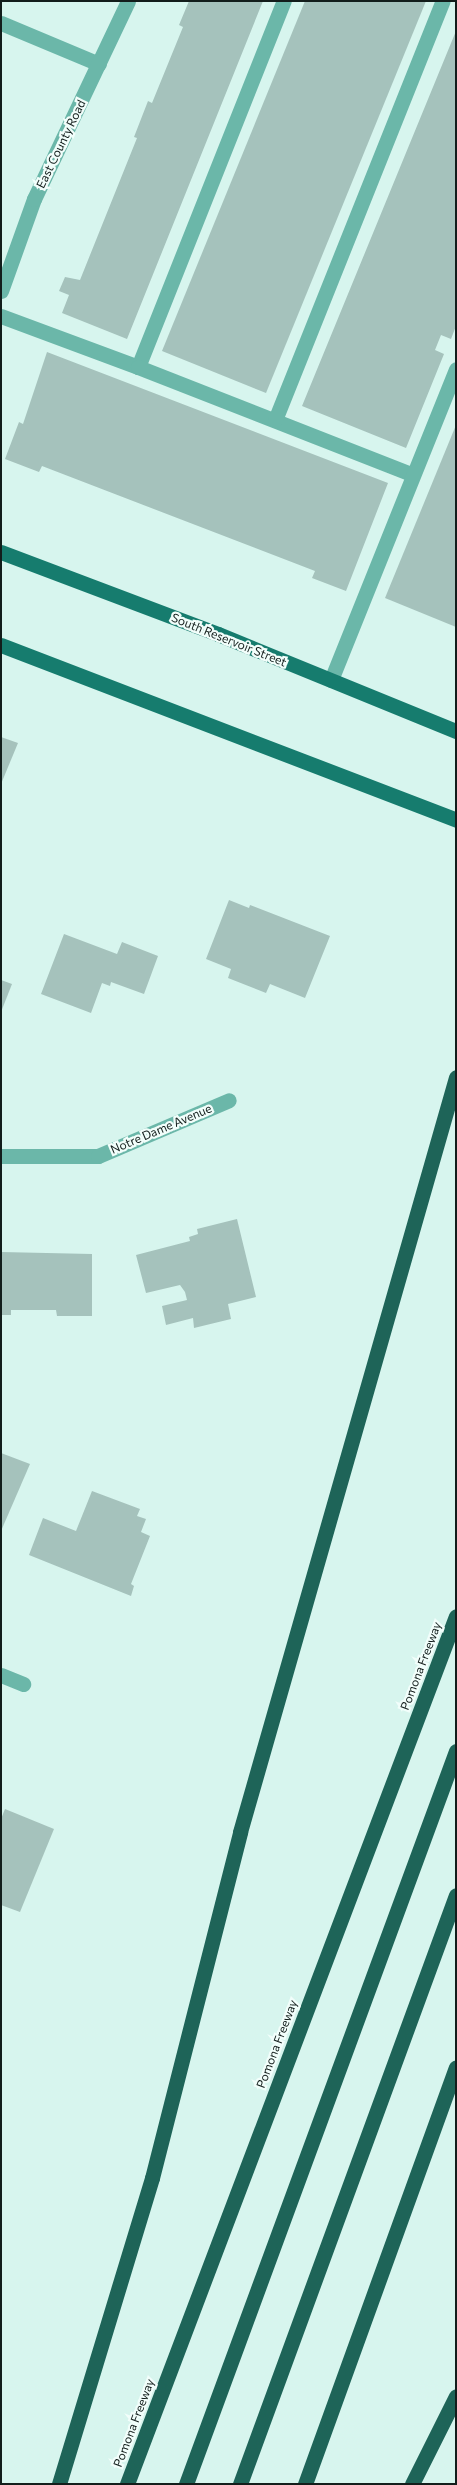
<!DOCTYPE html>
<html>
<head>
<meta charset="utf-8">
<style>
	body { margin:0 }
	#map { position:relative; width:457px; height:2485px; overflow:hidden; background:#d7f5ee; font-family:Commissioner,sans-serif }
	div>[style] { position:absolute }
	.building>* { inset:0; background:#a5c2bc }
	.minor>* { height:15px; margin:-7.5px; padding:0 7.5px; transform-origin:7.5px; border-radius:7.5px; background:#6bb7a9 }
	.major>* { height:15px; margin:-7.5px; padding:0 7.5px; transform-origin:7.5px; border-radius:7.5px; background:#167c6e }
	.highway>* { height:15px; margin:-7.5px; padding:0 7.5px; transform-origin:7.5px; border-radius:7.5px; background:#1e6458 }
	span { translate:-50% -50%; white-space:nowrap; text-align:center; line-height:1.15; -webkit-text-stroke:4.5px #f2fefb; paint-order:stroke }
	.street-label { font-size:12px; color:#121d1b }
	.frame { position:absolute; inset:0; border:2px solid #121d1b; pointer-events:none }
</style>
</head>
<body>
<div id="map">
	<div class="building">
		<i style="clip-path:polygon(189px 1px,263px 1px,127px 339px,62px 313px,69px 295px,59px 291px,65px 277px,80px 280px,137px 138px,134px 137px,148px 101px,152px 103px,183px 27px,179px 25px)"></i>
		<i style="clip-path:polygon(305px 1px,426px 1px,266px 393px,162px 351px)"></i>
		<i style="clip-path:polygon(456px 31px,456px 326px,451px 339px,441px 335px,435px 350px,444px 354px,406px 448px,302px 406px)"></i>
		<i style="clip-path:polygon(47px 352px,388px 483px,346px 591px,312px 578px,315px 571px,42px 466px,39px 472px,5px 459px,19px 422px,23px 424px)"></i>
		<i style="clip-path:polygon(456px 425px,456px 627px,385px 598px)"></i>
		<i style="clip-path:polygon(1px 737px,18px 743px,1px 784px)"></i>
		<i style="clip-path:polygon(229px 900px,249px 908px,250px 905px,330px 936px,305px 998px,270px 984px,266px 993px,228px 978px,231px 969px,206px 959px)"></i>
		<i style="clip-path:polygon(64px 934px,117px 954px,122px 942px,158px 956px,144px 994px,111px 982px,110px 986px,102px 983px,91px 1013px,41px 994px)"></i>
		<i style="clip-path:polygon(1px 980px,12px 984px,1px 1012px)"></i>
		<i style="clip-path:polygon(237px 1219px,256px 1297px,228px 1304px,231px 1319px,194px 1328px,193px 1318px,166px 1325px,162px 1306px,187px 1300px,185px 1292px,180px 1285px,146px 1293px,136px 1255px,190px 1241px,189px 1237px,198px 1234px,197px 1229px)"></i>
		<i style="clip-path:polygon(1px 1252px,92px 1254px,92px 1316px,57px 1316px,56px 1310px,11px 1310px,11px 1315px,1px 1315px)"></i>
		<i style="clip-path:polygon(1px 1453px,30px 1464px,1px 1531px)"></i>
		<i style="clip-path:polygon(92px 1491px,140px 1509px,137px 1516px,146px 1519px,141px 1532px,150px 1536px,131px 1584px,134px 1586px,131px 1596px,29px 1555px,43px 1518px,76px 1531px)"></i>
		<i style="clip-path:polygon(5px 1809px,54px 1829px,20px 1912px,1px 1905px,1px 1819px)"></i>
	</div>
	<div class="minor">
		<i style="left:1px;top:23px;width:106px;rotate:22.7deg"></i>
		<i style="left:1px;top:291px;width:98px;rotate:-70.3deg"></i>
		<i style="left:34px;top:199px;width:219px;rotate:-64.6deg"></i>
		<i style="left:1px;top:316px;width:146px;rotate:20.4deg"></i>
		<i style="left:138px;top:367px;width:394px;rotate:-68.3deg"></i>
		<i style="left:138px;top:367px;width:295px;rotate:21.4deg"></i>
		<i style="left:275px;top:420px;width:451px;rotate:-68.2deg"></i>
		<i style="left:331px;top:680px;width:335px;rotate:-68.1deg"></i>
		<i style="left:1px;top:1156px;width:97px"></i>
		<i style="left:98px;top:1156px;width:142px;rotate:-23.1deg"></i>
		<i style="left:1px;top:1675px;width:24px;rotate:22deg"></i>
	</div>
	<div class="major">
		<i style="left:1px;top:552px;width:232px;rotate:20.7deg"></i>
		<i style="left:218px;top:634px;width:257px;rotate:22.2deg"></i>
		<i style="left:1px;top:645px;width:487px;rotate:21deg"></i>
	</div>
	<div class="highway">
		<i style="left:59px;top:2484px;width:320px;rotate:-73.1deg"></i>
		<i style="left:152px;top:2178px;width:357px;rotate:-75.7deg"></i>
		<i style="left:240px;top:1832px;width:785px;rotate:-74.03deg"></i>
		<i style="left:127px;top:2484px;width:928px;rotate:-69.24deg"></i>
		<i style="left:186px;top:2484px;width:781px;rotate:-69.78deg"></i>
		<i style="left:240px;top:2484px;width:627px;rotate:-69.86deg"></i>
		<i style="left:305px;top:2484px;width:443px;rotate:-70.1deg"></i>
		<i style="left:412px;top:2484px;width:98px;rotate:-63.4deg"></i>
	</div>
	<div class="street-label">
		<span style="left:61px;top:144px;rotate:-64deg">East County Road</span>
		<span style="left:229px;top:640px;rotate:22deg">South Reservoir Street</span>
		<span style="left:161px;top:1129px;rotate:-23deg">Notre Dame Avenue</span>
		<span style="left:421px;top:1666px;rotate:-69deg">Pomona Freeway</span>
		<span style="left:277px;top:2044px;rotate:-69deg">Pomona Freeway</span>
		<span style="left:134px;top:2423px;rotate:-69deg">Pomona Freeway</span>
	</div>
	<div class="frame"></div>
</div>
</body>
</html>
